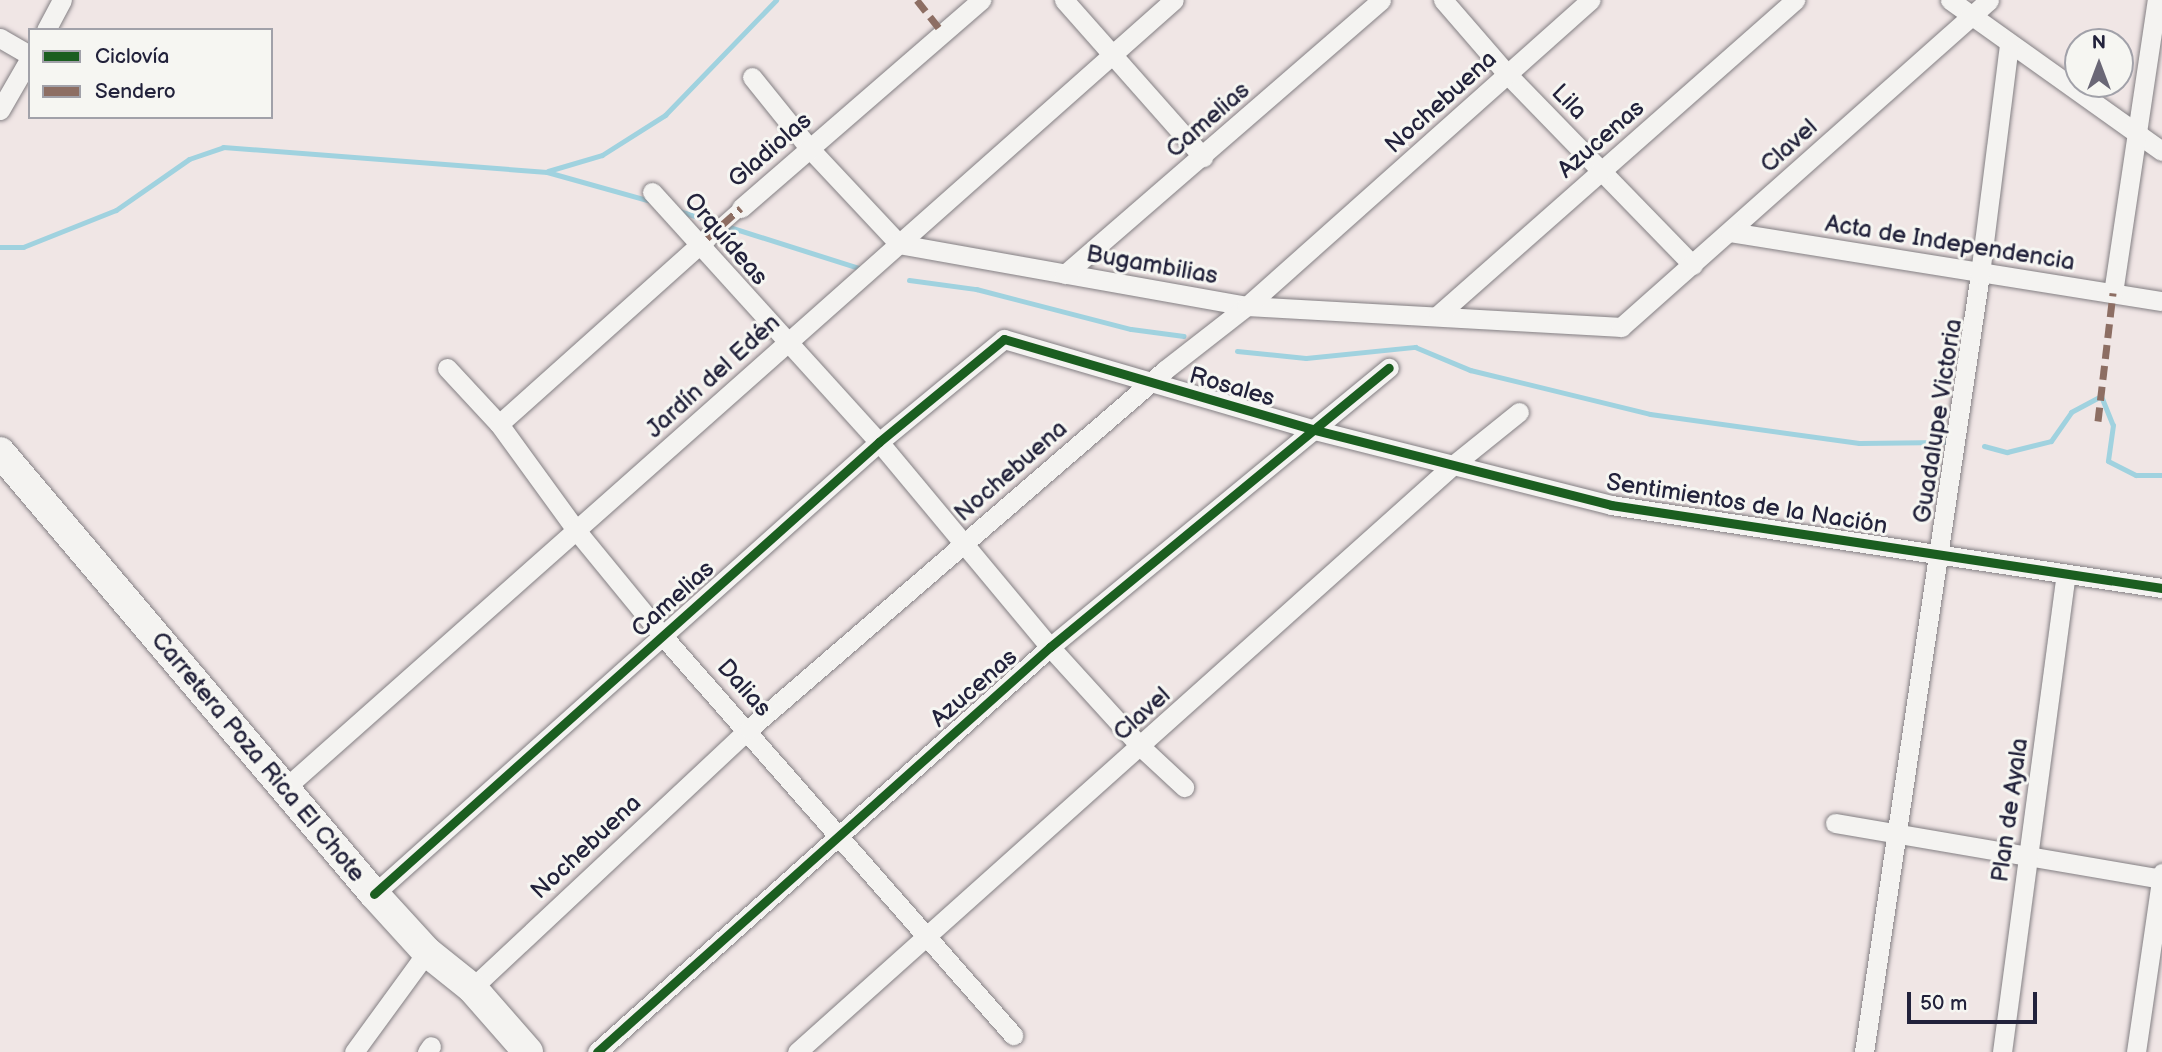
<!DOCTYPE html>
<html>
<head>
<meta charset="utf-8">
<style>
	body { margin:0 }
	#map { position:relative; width:2162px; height:1052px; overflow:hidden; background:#f0e6e5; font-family:"Balsamiq Sans",sans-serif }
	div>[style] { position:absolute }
	.stream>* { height:5px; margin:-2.5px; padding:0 2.5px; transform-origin:2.5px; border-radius:2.5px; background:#a0d2df }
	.roads { filter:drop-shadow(0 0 2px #837f83) drop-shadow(0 0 2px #837f83) }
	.pedestrian>* { height:14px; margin:-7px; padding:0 7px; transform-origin:7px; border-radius:7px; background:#f4f3f1 }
	.minor>* { height:19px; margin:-9.5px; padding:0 9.5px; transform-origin:9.5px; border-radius:9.5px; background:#f4f3f1 }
	.primary>* { height:30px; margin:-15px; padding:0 15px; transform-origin:15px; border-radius:15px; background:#f4f3f1 }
	.quiet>* { height:7px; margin-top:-3.5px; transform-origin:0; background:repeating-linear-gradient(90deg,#8d6e63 0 14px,transparent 0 21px) }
	.cycleway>* { height:9px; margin:-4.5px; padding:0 4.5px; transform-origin:4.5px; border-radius:4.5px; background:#1b5e20 }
	span { translate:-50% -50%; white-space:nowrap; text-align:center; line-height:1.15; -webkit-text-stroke:6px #f6f6f2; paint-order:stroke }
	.street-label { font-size:24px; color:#22223b }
	.legend { position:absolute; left:28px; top:28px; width:245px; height:91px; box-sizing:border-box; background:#f6f6f2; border:2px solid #a1a1a9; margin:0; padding:9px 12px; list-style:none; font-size:21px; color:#22223b }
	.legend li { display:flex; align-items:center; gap:14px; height:35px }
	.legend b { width:35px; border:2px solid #a1a1a9 }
	.north { position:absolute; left:2064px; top:28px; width:70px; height:70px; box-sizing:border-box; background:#f6f6f2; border:2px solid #a1a1a9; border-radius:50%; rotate:0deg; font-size:19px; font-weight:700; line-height:28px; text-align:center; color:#22223b }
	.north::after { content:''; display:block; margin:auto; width:24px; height:32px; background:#6a6776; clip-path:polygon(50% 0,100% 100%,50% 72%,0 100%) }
	.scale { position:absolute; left:1907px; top:992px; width:130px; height:32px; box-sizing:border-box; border:4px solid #22223b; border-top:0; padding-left:9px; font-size:21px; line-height:24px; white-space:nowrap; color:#22223b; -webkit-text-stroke:5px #f6f6f2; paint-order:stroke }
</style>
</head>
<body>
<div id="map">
	<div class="stream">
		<i style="left:548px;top:171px;width:56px;rotate:-16.5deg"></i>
		<i style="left:602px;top:155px;width:75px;rotate:-32.4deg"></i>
		<i style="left:665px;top:115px;width:160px;rotate:-46deg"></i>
		<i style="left:679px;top:211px;width:189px;rotate:17.6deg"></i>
		<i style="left:0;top:247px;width:23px"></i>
		<i style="left:23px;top:247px;width:100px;rotate:-21.7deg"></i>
		<i style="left:116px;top:210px;width:89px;rotate:-34.9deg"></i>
		<i style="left:189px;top:159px;width:36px;rotate:-19deg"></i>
		<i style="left:223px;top:147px;width:325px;rotate:4.4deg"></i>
		<i style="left:547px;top:172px;width:107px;rotate:15.7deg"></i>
		<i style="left:909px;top:280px;width:68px;rotate:7.7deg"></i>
		<i style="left:976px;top:289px;width:160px;rotate:14.5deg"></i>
		<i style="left:1131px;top:329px;width:53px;rotate:7.5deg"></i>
		<i style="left:1237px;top:351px;width:69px;rotate:5.8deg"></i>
		<i style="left:1306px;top:358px;width:110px;rotate:-5.8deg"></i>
		<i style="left:1415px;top:347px;width:60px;rotate:22.7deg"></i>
		<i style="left:1470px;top:370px;width:185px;rotate:13.7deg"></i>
		<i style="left:1650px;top:414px;width:211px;rotate:7.9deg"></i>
		<i style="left:1859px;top:443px;width:85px;rotate:-0.7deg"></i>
		<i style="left:1984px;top:446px;width:24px;rotate:15deg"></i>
		<i style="left:2007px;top:452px;width:45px;rotate:-14deg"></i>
		<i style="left:2051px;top:441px;width:35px;rotate:-55deg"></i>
		<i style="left:2071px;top:412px;width:34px;rotate:-28deg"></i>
		<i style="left:2101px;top:396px;width:31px;rotate:68deg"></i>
		<i style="left:2113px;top:425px;width:36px;rotate:98deg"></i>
		<i style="left:2108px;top:461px;width:31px;rotate:27deg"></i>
		<i style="left:2136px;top:475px;width:26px"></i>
	</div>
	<div class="roads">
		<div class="pedestrian">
			<i style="left:707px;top:238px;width:45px;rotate:-41.4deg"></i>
		</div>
		<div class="minor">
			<i style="left:1064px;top:0;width:210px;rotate:48.5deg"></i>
			<i style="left:1443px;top:0;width:99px;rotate:49.1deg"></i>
			<i style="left:1508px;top:75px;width:265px;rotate:45.8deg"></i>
			<i style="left:1950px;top:0;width:260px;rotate:35.5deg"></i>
			<i style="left:46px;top:30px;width:34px;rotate:-62deg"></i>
			<i style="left:0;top:38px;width:34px;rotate:30deg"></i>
			<i style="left:752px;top:77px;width:91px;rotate:51.2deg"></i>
			<i style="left:809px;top:148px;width:132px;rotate:46.8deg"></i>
			<i style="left:899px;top:244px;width:353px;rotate:10.1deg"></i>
			<i style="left:1247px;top:306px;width:375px;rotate:3.2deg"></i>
			<i style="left:1621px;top:327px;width:492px;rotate:-41.6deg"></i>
			<i style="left:0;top:110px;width:60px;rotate:-60deg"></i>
			<i style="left:652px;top:192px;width:338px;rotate:47.8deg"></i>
			<i style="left:879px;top:442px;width:267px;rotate:50.2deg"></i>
			<i style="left:1050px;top:647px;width:135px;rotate:47.7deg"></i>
			<i style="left:1141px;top:747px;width:59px;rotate:42.9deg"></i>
			<i style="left:741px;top:208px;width:318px;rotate:-40.9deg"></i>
			<i style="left:1730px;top:232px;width:437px;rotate:9.1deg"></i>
			<i style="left:1065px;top:274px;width:418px;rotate:-40.9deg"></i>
			<i style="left:2113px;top:293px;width:296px;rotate:-81.5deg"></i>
			<i style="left:1439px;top:314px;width:475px;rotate:-41.4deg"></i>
			<i style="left:447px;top:368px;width:76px;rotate:47.1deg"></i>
			<i style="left:499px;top:424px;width:131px;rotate:54deg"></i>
			<i style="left:576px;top:530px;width:134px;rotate:50.7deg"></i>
			<i style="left:661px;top:634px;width:534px;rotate:48.72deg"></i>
			<i style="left:499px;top:424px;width:279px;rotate:-41.8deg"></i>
			<i style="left:284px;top:789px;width:1189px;rotate:-41.56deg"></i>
			<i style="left:1835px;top:823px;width:332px;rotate:9.7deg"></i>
			<i style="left:374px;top:894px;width:678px;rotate:-41.83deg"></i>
			<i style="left:879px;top:442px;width:162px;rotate:-39.5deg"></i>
			<i style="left:1004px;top:339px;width:324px;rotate:16.3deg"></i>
			<i style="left:1315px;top:430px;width:305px;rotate:14.2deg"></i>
			<i style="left:1611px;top:505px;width:557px;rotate:8.57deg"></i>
			<i style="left:472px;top:988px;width:379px;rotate:-43.1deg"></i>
			<i style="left:749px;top:729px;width:549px;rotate:-40.79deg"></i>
			<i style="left:1165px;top:370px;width:104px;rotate:-38deg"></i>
			<i style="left:1247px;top:306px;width:460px;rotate:-41.7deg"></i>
			<i style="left:354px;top:1052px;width:124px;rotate:-53.9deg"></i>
			<i style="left:427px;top:1052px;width:7px;rotate:-56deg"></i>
			<i style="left:597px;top:1052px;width:608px;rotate:-41.8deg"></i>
			<i style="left:1050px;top:647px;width:439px;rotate:-39.5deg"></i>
			<i style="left:797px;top:1052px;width:879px;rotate:-41.82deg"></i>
			<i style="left:1452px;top:466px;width:86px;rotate:-38.9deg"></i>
			<i style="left:1864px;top:1052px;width:787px;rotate:-81.52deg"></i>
			<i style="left:1980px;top:274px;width:232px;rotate:-82.8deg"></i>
			<i style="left:2002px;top:1052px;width:481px;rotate:-82.4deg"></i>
			<i style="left:2136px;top:1052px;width:181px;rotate:-81.7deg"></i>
		</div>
		<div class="primary">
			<i style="left:0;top:452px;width:579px;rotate:49.76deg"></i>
			<i style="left:374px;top:894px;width:79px;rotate:47.6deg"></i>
			<i style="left:427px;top:952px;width:58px;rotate:38.7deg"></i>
			<i style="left:472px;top:988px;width:85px;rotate:48.8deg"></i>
		</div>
	</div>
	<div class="quiet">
		<i style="left:917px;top:0;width:42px;rotate:51.8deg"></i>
		<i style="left:707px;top:238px;width:45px;rotate:-41.4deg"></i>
		<i style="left:2098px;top:421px;width:129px;rotate:-83.3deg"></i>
	</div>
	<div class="cycleway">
		<i style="left:374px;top:894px;width:678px;rotate:-41.83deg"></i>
		<i style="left:879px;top:442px;width:162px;rotate:-39.5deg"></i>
		<i style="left:1004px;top:339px;width:324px;rotate:16.3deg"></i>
		<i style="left:1315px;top:430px;width:305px;rotate:14.2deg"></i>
		<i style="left:1611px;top:505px;width:557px;rotate:8.57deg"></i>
		<i style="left:597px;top:1052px;width:608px;rotate:-41.8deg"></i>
		<i style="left:1050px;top:647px;width:439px;rotate:-39.5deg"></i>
	</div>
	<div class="street-label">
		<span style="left:1441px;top:102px;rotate:-42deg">Nochebuena</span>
		<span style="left:1569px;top:102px;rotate:46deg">Lila</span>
		<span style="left:1208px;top:120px;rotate:-41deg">Camelias</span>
		<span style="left:1601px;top:139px;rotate:-41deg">Azucenas</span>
		<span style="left:1789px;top:146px;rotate:-42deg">Clavel</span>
		<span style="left:770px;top:150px;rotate:-41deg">Gladiolas</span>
		<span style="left:726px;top:239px;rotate:49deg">Orquídeas</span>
		<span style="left:1950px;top:243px;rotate:9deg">Acta de Independencia</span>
		<span style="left:1152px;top:265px;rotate:10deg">Bugambilias</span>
		<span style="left:713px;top:376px;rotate:-42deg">Jardín del Edén</span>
		<span style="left:1232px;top:387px;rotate:16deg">Rosales</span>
		<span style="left:1938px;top:421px;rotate:-81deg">Guadalupe Victoria</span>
		<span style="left:1011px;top:471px;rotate:-41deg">Nochebuena</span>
		<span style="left:1747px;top:504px;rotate:9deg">Sentimientos de la Nación</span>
		<span style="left:673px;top:599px;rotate:-42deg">Camelias</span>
		<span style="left:744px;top:688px;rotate:48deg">Dalias</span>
		<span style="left:974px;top:688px;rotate:-41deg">Azucenas</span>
		<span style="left:1142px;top:714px;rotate:-42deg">Clavel</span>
		<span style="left:258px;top:757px;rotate:50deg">Carretera Poza Rica El Chote</span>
		<span style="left:2010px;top:810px;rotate:-82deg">Plan de Ayala</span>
		<span style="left:586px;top:847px;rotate:-43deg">Nochebuena</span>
	</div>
	<ul class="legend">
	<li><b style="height:9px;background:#1b5e20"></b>Ciclovía</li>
	<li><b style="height:9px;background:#8d6e63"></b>Sendero</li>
	</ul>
	<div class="north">N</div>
	<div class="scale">50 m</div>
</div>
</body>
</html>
